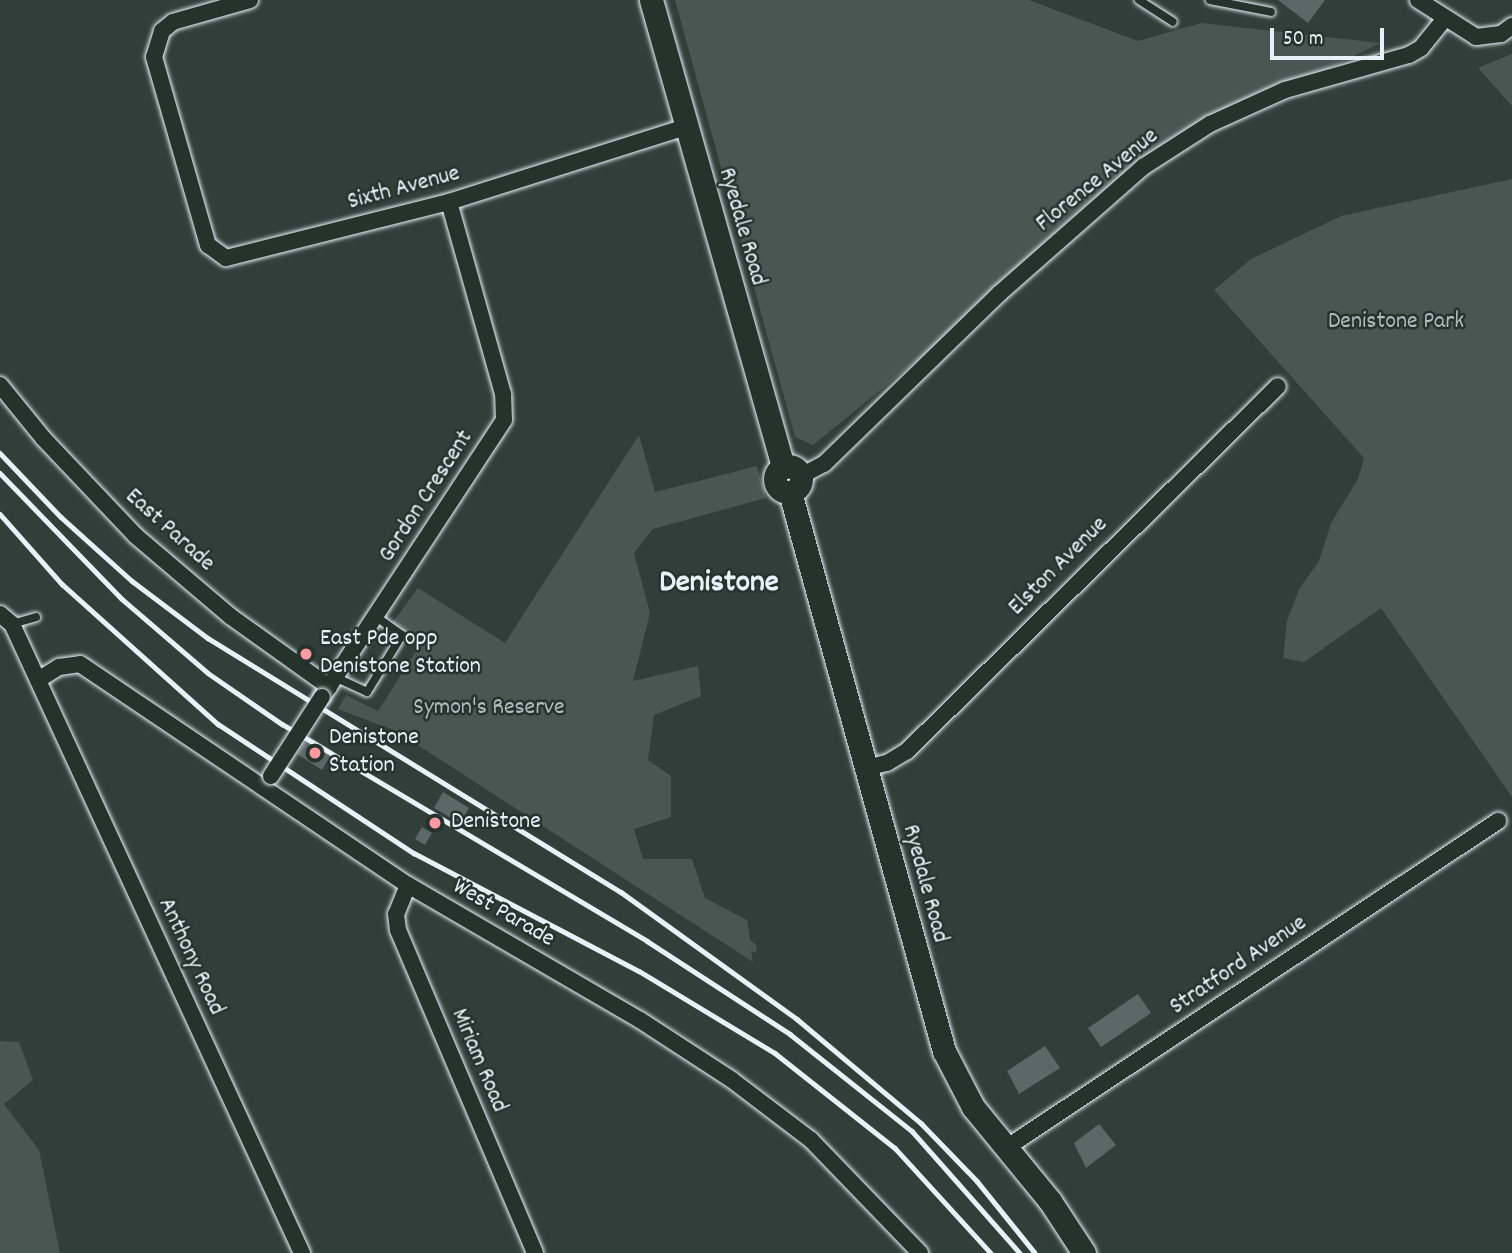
<!DOCTYPE html>
<html>
<head>
<meta charset="utf-8">
<style>
	body { margin:0 }
	#map { position:relative; width:1512px; height:1253px; overflow:hidden; background:#323e39; font-family:Dekko,sans-serif }
	div>[style] { position:absolute }
	.green>* { inset:0; background:#495651 }
	.building>* { inset:0; background:#5c6865 }
	.roads { filter:drop-shadow(0 0 2px #e8f1f8) drop-shadow(0 0 2px #e8f1f8) }
	.lane>* { height:8px; margin:-4px; padding:0 4px; transform-origin:4px; border-radius:4px; background:#26332d }
	.street>* { height:16px; margin:-8px; padding:0 8px; transform-origin:8px; border-radius:8px; background:#26332d }
	.secondary>* { height:23px; margin:-11.5px; padding:0 11.5px; transform-origin:11.5px; border-radius:11.5px; background:#26332d }
	.secondary>.ring { margin:-11.5px; padding:0; box-sizing:content-box; background:none; border:23px solid #26332d; border-radius:50% }
	.rail>* { height:4.5px; margin:-2.25px; padding:0 2.25px; transform-origin:2.25px; border-radius:2.25px; background:#e8f1f8 }
	.bridges { filter:drop-shadow(0 0 2px #e8f1f8) drop-shadow(0 0 2px #e8f1f8) }
	.street-bridge>* { height:16px; margin:-8px; padding:0 8px; transform-origin:8px; border-radius:8px; background:#26332d }
	.dots>* { width:19px; height:19px; translate:-50% -50%; box-sizing:border-box; border:4px solid #26332d; border-radius:50% }
	span { translate:-50% -50%; white-space:nowrap; text-align:center; line-height:1.15; -webkit-text-stroke:5px #26332d; paint-order:stroke }
	.street-label { font-size:24px; color:#e8f1f8 }
	.park-label { font-size:24px; color:#b0bbbe }
	.poi-label { font-size:24px; color:#e8f1f8 }
	.left { translate:0 -50%; text-align:left }
	.district-label { font-size:32px; color:#e8f1f8; font-weight:700 }
	.scale { position:absolute; left:1270px; top:28px; width:114px; height:32px; box-sizing:border-box; border:4px solid #e8f1f8; border-top:0; padding-left:9px; font-size:21px; line-height:24px; white-space:nowrap; color:#e8f1f8; -webkit-text-stroke:5px #26332d; paint-order:stroke }
</style>
</head>
<body>
<div id="map">
	<div class="green">
		<i style="clip-path:polygon(675px 0,1029px 0,1138px 41px,1201px 23px,1380px 43px,1152px 156px,1000px 293px,813px 445px,795px 437px)"></i>
		<i style="clip-path:polygon(1512px 54px,1512px 106px,1478px 68px)"></i>
		<i style="clip-path:polygon(1512px 179px,1512px 797px,1381px 608px,1304px 662px,1283px 658px,1287px 621px,1299px 589px,1319px 561px,1331px 523px,1358px 479px,1364px 458px,1214px 290px,1251px 259px,1341px 216px)"></i>
		<i style="clip-path:polygon(639px 435px,655px 492px,757px 466px,766px 498px,653px 529px,634px 553px,650px 613px,633px 681px,698px 666px,701px 696px,654px 715px,648px 760px,671px 776px,671px 817px,634px 829px,643px 859px,692px 859px,705px 898px,747px 920px,750px 940px,757px 946px,756px 953px,751px 951px,753px 962px,396px 731px,338px 709px,346px 695px,378px 711px,418px 648px,387px 630px,418px 588px,505px 643px)"></i>
		<i style="clip-path:polygon(0 1041px,19px 1042px,33px 1080px,4px 1104px,39px 1150px,60px 1253px,0 1253px)"></i>
	</div>
	<div class="building">
		<i style="clip-path:polygon(1278px 0,1325px 0,1308px 23px)"></i>
		<i style="clip-path:polygon(309px 736px,333px 751px,322px 770px,297px 754px)"></i>
		<i style="clip-path:polygon(443px 792px,469px 808px,460px 823px,434px 808px)"></i>
		<i style="clip-path:polygon(422px 827px,432px 833px,425px 845px,415px 839px)"></i>
		<i style="clip-path:polygon(1138px 994px,1151px 1013px,1101px 1047px,1088px 1028px)"></i>
		<i style="clip-path:polygon(1045px 1046px,1060px 1068px,1019px 1094px,1007px 1071px)"></i>
		<i style="clip-path:polygon(1099px 1124px,1116px 1145px,1086px 1168px,1074px 1143px)"></i>
	</div>
	<div class="roads">
		<div class="lane">
			<i style="left:1139px;top:0;width:40px;rotate:32.9deg"></i>
			<i style="left:1210px;top:0;width:62px;rotate:11.1deg"></i>
			<i style="left:12px;top:624px;width:25px;rotate:-16deg"></i>
			<i style="left:337px;top:678px;width:33px;rotate:25deg"></i>
			<i style="left:367px;top:692px;width:67px;rotate:-58.4deg"></i>
			<i style="left:402px;top:635px;width:32px;rotate:-145deg"></i>
		</div>
		<div class="street">
			<i style="left:250px;top:0;width:80px;rotate:164.1deg"></i>
			<i style="left:173px;top:22px;width:14px;rotate:141deg"></i>
			<i style="left:162px;top:31px;width:27px;rotate:107deg"></i>
			<i style="left:154px;top:57px;width:196px;rotate:74deg"></i>
			<i style="left:208px;top:245px;width:22px;rotate:36deg"></i>
			<i style="left:226px;top:258px;width:230px;rotate:-14.1deg"></i>
			<i style="left:449px;top:202px;width:249px;rotate:-17.6deg"></i>
			<i style="left:1418px;top:0;width:69px;rotate:32.5deg"></i>
			<i style="left:1476px;top:37px;width:25px;rotate:-7deg"></i>
			<i style="left:1501px;top:34px;width:14px;rotate:-36deg"></i>
			<i style="left:0;top:385px;width:68px;rotate:50.9deg"></i>
			<i style="left:43px;top:438px;width:135px;rotate:46.5deg"></i>
			<i style="left:136px;top:536px;width:123px;rotate:40.4deg"></i>
			<i style="left:230px;top:616px;width:122px;rotate:35.6deg"></i>
			<i style="left:801px;top:476px;width:26px;rotate:-28deg"></i>
			<i style="left:824px;top:464px;width:245px;rotate:-44.2deg"></i>
			<i style="left:1000px;top:293px;width:191px;rotate:-41.4deg"></i>
			<i style="left:1143px;top:167px;width:80px;rotate:-32.7deg"></i>
			<i style="left:1210px;top:124px;width:82px;rotate:-24.4deg"></i>
			<i style="left:1285px;top:90px;width:129px;rotate:-15.8deg"></i>
			<i style="left:1409px;top:55px;width:14px;rotate:-30deg"></i>
			<i style="left:1421px;top:48px;width:36px;rotate:-51deg"></i>
			<i style="left:0;top:614px;width:16px;rotate:40deg"></i>
			<i style="left:12px;top:624px;width:693px;rotate:65.25deg"></i>
			<i style="left:38px;top:680px;width:25px;rotate:-32deg"></i>
			<i style="left:59px;top:667px;width:21px;rotate:-8deg"></i>
			<i style="left:80px;top:664px;width:396px;rotate:34deg"></i>
			<i style="left:408px;top:885px;width:268px;rotate:30.2deg"></i>
			<i style="left:640px;top:1020px;width:110px;rotate:33.1deg"></i>
			<i style="left:732px;top:1080px;width:99px;rotate:37.2deg"></i>
			<i style="left:811px;top:1140px;width:157px;rotate:46deg"></i>
			<i style="left:322px;top:697px;width:331px;rotate:-56.7deg"></i>
			<i style="left:504px;top:420px;width:26px;rotate:-92deg"></i>
			<i style="left:503px;top:394px;width:199px;rotate:-105.7deg"></i>
			<i style="left:865px;top:768px;width:23px;rotate:-13deg"></i>
			<i style="left:887px;top:763px;width:23px;rotate:-31deg"></i>
			<i style="left:907px;top:751px;width:520px;rotate:-44.53deg"></i>
			<i style="left:408px;top:885px;width:31px;rotate:112deg"></i>
			<i style="left:396px;top:914px;width:16px;rotate:83deg"></i>
			<i style="left:398px;top:930px;width:351px;rotate:67deg"></i>
			<i style="left:1006px;top:1148px;width:591px;rotate:-33.61deg"></i>
		</div>
		<div class="secondary">
			<i style="left:651px;top:0;width:486px;rotate:74.2deg"></i>
			<i class="ring" style="left:775px;top:466px;width:3px;height:3px"></i>
			<i style="left:790px;top:492px;width:580px;rotate:74.6deg"></i>
			<i style="left:944px;top:1051px;width:63px;rotate:62.6deg"></i>
			<i style="left:973px;top:1107px;width:122px;rotate:50.7deg"></i>
			<i style="left:1050px;top:1201px;width:62px;rotate:56.8deg"></i>
		</div>
	</div>
	<div class="rail">
		<i style="left:0;top:453px;width:88px;rotate:46.4deg"></i>
		<i style="left:61px;top:517px;width:96px;rotate:42deg"></i>
		<i style="left:132px;top:581px;width:95px;rotate:36.9deg"></i>
		<i style="left:208px;top:638px;width:485px;rotate:31.6deg"></i>
		<i style="left:621px;top:892px;width:217px;rotate:35.8deg"></i>
		<i style="left:797px;top:1019px;width:162px;rotate:40deg"></i>
		<i style="left:921px;top:1123px;width:81px;rotate:46deg"></i>
		<i style="left:977px;top:1181px;width:92px;rotate:51.1deg"></i>
		<i style="left:0;top:473px;width:175px;rotate:45.9deg"></i>
		<i style="left:122px;top:599px;width:113px;rotate:40.7deg"></i>
		<i style="left:208px;top:673px;width:90px;rotate:34.6deg"></i>
		<i style="left:282px;top:724px;width:425px;rotate:30.7deg"></i>
		<i style="left:647px;top:941px;width:171px;rotate:33deg"></i>
		<i style="left:790px;top:1034px;width:156px;rotate:38.5deg"></i>
		<i style="left:912px;top:1131px;width:163px;rotate:48.5deg"></i>
		<i style="left:0;top:514px;width:94px;rotate:48.5deg"></i>
		<i style="left:62px;top:584px;width:210px;rotate:41.9deg"></i>
		<i style="left:218px;top:724px;width:235px;rotate:33.4deg"></i>
		<i style="left:414px;top:853px;width:254px;rotate:27.7deg"></i>
		<i style="left:639px;top:971px;width:159px;rotate:31.1deg"></i>
		<i style="left:775px;top:1053px;width:153px;rotate:38.4deg"></i>
		<i style="left:895px;top:1148px;width:142px;rotate:47.6deg"></i>
	</div>
	<div class="bridges">
		<div class="street-bridge">
			<i style="left:271px;top:776px;width:94px;rotate:-57.2deg"></i>
		</div>
	</div>
	<div class="dots">
		<i style="left:306px;top:654px;background:#ff9aa2"></i>
		<i style="left:315px;top:753px;background:#ff9aa2"></i>
		<i style="left:435px;top:823px;background:#ff9aa2"></i>
	</div>
	<div class="street-label">
		<span style="left:1098px;top:181px;rotate:-39deg">Florence Avenue</span>
		<span style="left:404px;top:189px;rotate:-15deg">Sixth Avenue</span>
		<span style="left:741px;top:227px;rotate:74deg">Ryedale Road</span>
		<span style="left:427px;top:497px;rotate:-57deg">Gordon Crescent</span>
		<span style="left:169px;top:531px;rotate:42deg">East Parade</span>
		<span style="left:1059px;top:567px;rotate:-45deg">Elston Avenue</span>
		<span style="left:924px;top:884px;rotate:75deg">Ryedale Road</span>
		<span style="left:503px;top:914px;rotate:30deg">West Parade</span>
		<span style="left:190px;top:957px;rotate:65deg">Anthony Road</span>
		<span style="left:1239px;top:966px;rotate:-34deg">Stratford Avenue</span>
		<span style="left:478px;top:1061px;rotate:67deg">Miriam Road</span>
	</div>
	<div class="park-label">
		<span style="left:1396px;top:323px">Denistone Park</span>
		<span style="left:489px;top:709px">Symon's Reserve</span>
	</div>
	<div class="poi-label">
		<span class="left" style="left:320px;top:654px">East Pde opp<br>Denistone Station</span>
		<span class="left" style="left:329px;top:753px">Denistone<br>Station</span>
		<span class="left" style="left:451px;top:823px">Denistone</span>
	</div>
	<div class="district-label">
		<span style="left:719px;top:584px">Denistone</span>
	</div>
	<div class="scale">50 m</div>
</div>
</body>
</html>
